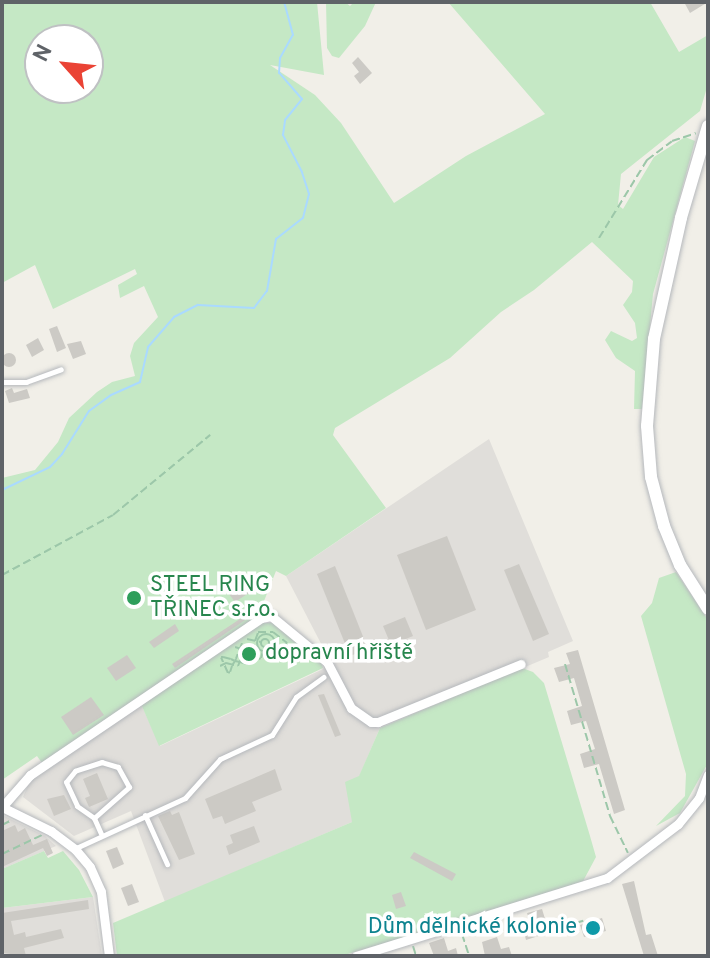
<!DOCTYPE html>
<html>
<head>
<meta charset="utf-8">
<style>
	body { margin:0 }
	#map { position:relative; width:710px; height:958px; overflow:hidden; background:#f1efe8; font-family:Overpass,sans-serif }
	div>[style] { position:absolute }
	.industrial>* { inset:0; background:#e0deda }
	.green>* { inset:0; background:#c5e8c5 }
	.stream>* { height:2px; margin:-1px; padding:0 1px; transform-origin:1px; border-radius:1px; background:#aadaff }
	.building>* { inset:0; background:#cccac5 }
	.round { border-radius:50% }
	.path>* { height:2px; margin-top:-1px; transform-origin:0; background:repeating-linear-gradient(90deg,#9cc7a9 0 8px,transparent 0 12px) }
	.path>.ring { margin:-1px; padding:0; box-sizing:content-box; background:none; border:2px solid #9cc7a9; border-radius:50% }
	.roads { filter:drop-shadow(0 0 2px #b5b8bc) drop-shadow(0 0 2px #b5b8bc) }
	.service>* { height:5px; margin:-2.5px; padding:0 2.5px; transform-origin:2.5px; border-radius:2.5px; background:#fff }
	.minor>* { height:9px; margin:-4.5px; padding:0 4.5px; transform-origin:4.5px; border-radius:4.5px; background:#fff }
	.tertiary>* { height:12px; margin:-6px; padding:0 6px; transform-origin:6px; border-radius:6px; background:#fff }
	.dots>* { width:22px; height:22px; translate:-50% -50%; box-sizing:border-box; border:4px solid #fff; border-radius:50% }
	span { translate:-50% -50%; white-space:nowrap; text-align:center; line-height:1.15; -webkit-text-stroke:7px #fff; paint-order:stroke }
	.leisure-label { font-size:22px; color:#27864d }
	.left { translate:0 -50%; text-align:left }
	.culture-label { font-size:22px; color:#0d838f }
	.right { translate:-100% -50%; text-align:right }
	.frame { position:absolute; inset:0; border:4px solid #5f6368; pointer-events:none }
	.north { position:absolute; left:24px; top:24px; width:80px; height:80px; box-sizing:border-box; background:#fff; border:2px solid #bfc1c3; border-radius:50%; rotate:297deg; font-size:22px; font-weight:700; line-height:32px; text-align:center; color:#5f6368 }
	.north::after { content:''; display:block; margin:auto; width:28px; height:36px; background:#ea4335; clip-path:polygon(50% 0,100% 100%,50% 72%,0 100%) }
</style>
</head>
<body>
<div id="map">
	<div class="industrial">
		<i style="clip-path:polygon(489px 439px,573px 641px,548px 652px,549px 657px,380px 728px,359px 777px,352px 822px,165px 902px,131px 811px,74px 836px,23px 797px,31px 778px,141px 704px,160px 746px,323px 669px,330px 661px,286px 576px)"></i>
		<i style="clip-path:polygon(2px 815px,45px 836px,56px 846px,2px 869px)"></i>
		<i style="clip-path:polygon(93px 897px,102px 956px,3px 956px,2px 908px)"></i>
	</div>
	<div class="green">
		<i style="clip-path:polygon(evenodd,2px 2px,317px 2px,324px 75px,270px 65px,315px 95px,341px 123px,394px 203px,466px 156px,545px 114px,448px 2px,650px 2px,679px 52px,708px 35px,708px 84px,700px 111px,621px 174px,618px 205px,623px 209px,654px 157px,685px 137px,695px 141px,653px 294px,642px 409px,634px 409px,635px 371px,616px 358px,605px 340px,611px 331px,632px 341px,637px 338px,635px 323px,623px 305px,632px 292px,633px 281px,592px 242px,534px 290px,501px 312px,450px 358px,335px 428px,333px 435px,386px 508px,286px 576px,276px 571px,258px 616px,264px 623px,273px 623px,321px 662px,323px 668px,159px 746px,141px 704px,42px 763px,37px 756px,2px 780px,2px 478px,35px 470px,58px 442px,69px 418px,97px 392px,112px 382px,135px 376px,130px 356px,134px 343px,158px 317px,144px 286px,120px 298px,118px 285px,137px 274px,135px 269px,53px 309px,35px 265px,2px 283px,2px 2px,40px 40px,88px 40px,88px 88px,40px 88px,40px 40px)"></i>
		<i style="clip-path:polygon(326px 2px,345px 2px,350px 6px,354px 2px,376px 2px,365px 26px,339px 58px,332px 56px,327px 48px)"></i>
		<i style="clip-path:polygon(676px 572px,708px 620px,708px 763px,680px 813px,656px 826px,685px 796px,686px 774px,641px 616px,652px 603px,659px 578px)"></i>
		<i style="clip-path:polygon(522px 668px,533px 672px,544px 683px,590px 836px,596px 857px,581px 885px,341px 956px,117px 956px,113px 923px,352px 822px,345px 782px,359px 776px,380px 728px)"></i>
		<i style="clip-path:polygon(44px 851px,48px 858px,63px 851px,79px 870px,93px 897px,2px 908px,2px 869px)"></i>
	</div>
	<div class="stream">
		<i style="left:2px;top:490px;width:53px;rotate:-25.6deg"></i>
		<i style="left:50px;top:467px;width:18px;rotate:-47deg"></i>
		<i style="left:62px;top:454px;width:51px;rotate:-57.9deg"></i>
		<i style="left:89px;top:411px;width:27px;rotate:-36deg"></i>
		<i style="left:111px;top:395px;width:32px;rotate:-24deg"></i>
		<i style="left:140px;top:382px;width:36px;rotate:-77deg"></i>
		<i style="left:148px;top:347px;width:40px;rotate:-49deg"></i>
		<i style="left:174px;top:317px;width:27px;rotate:-27deg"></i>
		<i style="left:198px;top:305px;width:56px;rotate:3.1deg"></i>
		<i style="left:254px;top:308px;width:21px;rotate:-53deg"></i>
		<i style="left:267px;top:291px;width:53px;rotate:-80.2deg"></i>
		<i style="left:276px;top:239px;width:34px;rotate:-38deg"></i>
		<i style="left:303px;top:218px;width:25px;rotate:-76deg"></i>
		<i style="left:309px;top:194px;width:23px;rotate:-108deg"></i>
		<i style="left:302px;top:172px;width:42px;rotate:-117.2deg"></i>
		<i style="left:283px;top:135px;width:15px;rotate:-82deg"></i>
		<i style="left:285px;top:120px;width:27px;rotate:-51deg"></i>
		<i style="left:302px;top:99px;width:35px;rotate:-131deg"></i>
		<i style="left:279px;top:73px;width:15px;rotate:-86deg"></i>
		<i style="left:280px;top:58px;width:26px;rotate:-61deg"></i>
		<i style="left:293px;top:35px;width:34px;rotate:-105deg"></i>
	</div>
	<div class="building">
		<i style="clip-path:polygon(684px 2px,708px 2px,690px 13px)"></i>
		<i style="clip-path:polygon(358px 57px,372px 73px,360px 84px,354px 76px,359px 72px,352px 63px)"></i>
		<i style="clip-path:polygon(57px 326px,66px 348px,57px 352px,49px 329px)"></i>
		<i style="clip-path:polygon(38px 338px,44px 350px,32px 357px,26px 345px)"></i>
		<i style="clip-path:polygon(81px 341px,86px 354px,73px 359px,67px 344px)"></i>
		<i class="round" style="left:2px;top:353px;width:14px;height:14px"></i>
		<i style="clip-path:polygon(12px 388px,14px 393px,27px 389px,30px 398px,9px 403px,5px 391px)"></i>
		<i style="clip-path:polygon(447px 536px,476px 610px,426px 630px,397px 555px)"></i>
		<i style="clip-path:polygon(519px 564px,549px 634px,533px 641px,504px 570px)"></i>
		<i style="clip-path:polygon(335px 566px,368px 649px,350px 656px,317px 574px)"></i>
		<i style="clip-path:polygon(249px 574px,258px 587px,235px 602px,226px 590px)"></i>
		<i style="clip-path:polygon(249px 613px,251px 616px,175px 668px,172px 664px)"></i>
		<i style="clip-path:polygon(405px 617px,413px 636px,391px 645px,383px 626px)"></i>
		<i style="clip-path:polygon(175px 624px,179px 631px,154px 648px,149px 642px)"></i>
		<i style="clip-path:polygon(578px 650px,625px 810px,614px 814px,599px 764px,584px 768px,580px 754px,595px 749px,586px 721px,571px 725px,567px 711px,582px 706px,574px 678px,559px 682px,554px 668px,570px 664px,566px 653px)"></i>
		<i style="clip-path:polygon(127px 655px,136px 668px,116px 681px,107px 668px)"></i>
		<i style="clip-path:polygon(324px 694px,341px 735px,335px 737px,318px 695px)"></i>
		<i style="clip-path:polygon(91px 697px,104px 715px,73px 735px,61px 717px)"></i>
		<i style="clip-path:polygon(275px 769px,282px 790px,252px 802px,256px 811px,225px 824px,222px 816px,213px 819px,205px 799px)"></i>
		<i style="clip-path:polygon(97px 773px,108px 799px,89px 807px,85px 798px,90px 796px,83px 779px)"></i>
		<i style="clip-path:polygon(64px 795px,71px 809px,54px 816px,47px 799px)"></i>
		<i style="clip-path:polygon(170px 811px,172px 815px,179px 812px,195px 854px,179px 860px,158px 816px)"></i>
		<i style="clip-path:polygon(15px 825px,18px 832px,25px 828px,33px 845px,47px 839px,53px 853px,47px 856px,43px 848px,2px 867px,2px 831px)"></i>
		<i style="clip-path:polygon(254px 826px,260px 842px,229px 855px,226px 846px,233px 843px,230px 835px)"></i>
		<i style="clip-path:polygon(117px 847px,124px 864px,113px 869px,106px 851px)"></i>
		<i style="clip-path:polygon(414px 852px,456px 874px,452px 881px,410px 858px)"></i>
		<i style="clip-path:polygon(634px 881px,646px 935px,651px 934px,658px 956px,644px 956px,622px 884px)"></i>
		<i style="clip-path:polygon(132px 884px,139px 902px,128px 906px,121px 888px)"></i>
		<i style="clip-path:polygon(401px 892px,406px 906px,396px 909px,392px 895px)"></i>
		<i style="clip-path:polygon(88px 900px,89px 909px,11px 921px,14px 935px,25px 932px,26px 937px,61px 929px,64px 938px,24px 948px,26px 956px,3px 953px,2px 913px)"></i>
		<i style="clip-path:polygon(542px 909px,546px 922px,554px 919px,557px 930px,526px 940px,523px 928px,531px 926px,527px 913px)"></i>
		<i style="clip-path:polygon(602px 918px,606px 931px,584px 937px,580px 925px)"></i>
		<i style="clip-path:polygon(497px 937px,501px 949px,509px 947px,512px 956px,485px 956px,482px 942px)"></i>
		<i style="clip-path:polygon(444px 938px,448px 951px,456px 948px,458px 956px,434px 956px,429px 943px)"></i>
	</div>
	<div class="path">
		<i style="left:599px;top:238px;width:92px;rotate:-58.4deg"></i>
		<i style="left:647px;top:160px;width:31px;rotate:-37deg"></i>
		<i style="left:672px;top:141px;width:25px;rotate:-18deg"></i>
		<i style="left:2px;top:575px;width:126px;rotate:-28.4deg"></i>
		<i style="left:113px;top:515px;width:126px;rotate:-39.5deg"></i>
		<i class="ring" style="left:257px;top:634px;width:16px;height:16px"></i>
		<i class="ring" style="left:261px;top:639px;width:6px;height:6px"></i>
		<i style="left:247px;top:639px;width:14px;rotate:12deg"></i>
		<i style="left:242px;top:643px;width:17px;rotate:111deg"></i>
		<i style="left:236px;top:659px;width:2px;rotate:117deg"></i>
		<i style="left:235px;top:661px;width:4px;rotate:124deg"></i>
		<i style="left:233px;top:664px;width:2px;rotate:117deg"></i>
		<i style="left:232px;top:666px;width:6px;rotate:108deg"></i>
		<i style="left:230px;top:672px;width:2px;rotate:153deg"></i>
		<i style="left:228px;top:673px;width:17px;rotate:-114deg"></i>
		<i style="left:221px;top:657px;width:2px"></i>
		<i style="left:223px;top:657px;width:8px;rotate:14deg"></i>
		<i style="left:231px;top:659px;width:4px;rotate:27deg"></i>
		<i style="left:235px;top:661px;width:5px;rotate:11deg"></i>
		<i style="left:240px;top:662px;width:7px;rotate:16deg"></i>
		<i style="left:247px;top:664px;width:1px"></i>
		<i style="left:248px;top:664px;width:14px;rotate:-25deg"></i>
		<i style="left:261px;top:658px;width:11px;rotate:-75deg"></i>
		<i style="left:235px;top:647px;width:26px;rotate:18deg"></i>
		<i style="left:247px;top:663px;width:33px;rotate:-70deg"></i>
		<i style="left:258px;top:632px;width:15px"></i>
		<i style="left:273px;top:632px;width:18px;rotate:38deg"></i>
		<i style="left:287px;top:643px;width:7px;rotate:135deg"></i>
		<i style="left:282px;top:648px;width:14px;rotate:-163deg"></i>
		<i style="left:565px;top:664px;width:159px;rotate:73.5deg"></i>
		<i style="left:610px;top:816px;width:41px;rotate:64.1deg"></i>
		<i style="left:220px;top:666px;width:7px;rotate:-27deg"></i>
		<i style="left:226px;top:663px;width:12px;rotate:14deg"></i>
		<i style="left:238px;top:666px;width:11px;rotate:-68deg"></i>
		<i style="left:242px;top:656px;width:11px;rotate:5deg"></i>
		<i style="left:253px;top:657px;width:9px;rotate:-63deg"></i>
		<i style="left:2px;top:825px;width:11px;rotate:-27deg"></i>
		<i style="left:2px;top:854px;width:44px;rotate:-25.4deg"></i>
		<i style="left:565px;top:926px;width:19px;rotate:-16deg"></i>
		<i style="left:462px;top:934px;width:23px;rotate:72deg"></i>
		<i style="left:413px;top:946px;width:10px;rotate:73deg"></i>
	</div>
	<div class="roads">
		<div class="service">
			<i style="left:2px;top:382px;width:24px"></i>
			<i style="left:26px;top:382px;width:37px;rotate:-20deg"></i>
			<i style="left:145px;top:815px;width:54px;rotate:65.8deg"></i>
			<i style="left:94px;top:818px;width:47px;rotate:-41.5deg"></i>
			<i style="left:129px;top:787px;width:23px;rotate:-119deg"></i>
			<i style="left:118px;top:767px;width:17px;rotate:-163deg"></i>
			<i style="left:102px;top:762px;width:28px;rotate:162deg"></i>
			<i style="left:75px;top:771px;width:14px;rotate:129deg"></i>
			<i style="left:66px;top:782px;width:26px;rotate:65deg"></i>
			<i style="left:77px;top:806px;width:21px;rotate:35deg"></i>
			<i style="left:94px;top:818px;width:17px;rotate:66deg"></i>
			<i style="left:76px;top:848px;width:120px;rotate:-24.6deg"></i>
			<i style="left:185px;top:798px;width:52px;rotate:-48.1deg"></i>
			<i style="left:220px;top:759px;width:57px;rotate:-24.8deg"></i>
			<i style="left:272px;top:735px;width:45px;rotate:-57.7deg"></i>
			<i style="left:296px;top:697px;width:34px;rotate:-36deg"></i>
		</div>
		<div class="minor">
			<i style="left:2px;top:807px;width:43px;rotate:-48.8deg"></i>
			<i style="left:30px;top:775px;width:279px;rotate:-34.2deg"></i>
			<i style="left:261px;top:618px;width:10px;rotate:-11deg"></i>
			<i style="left:271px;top:616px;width:72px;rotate:39.4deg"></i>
			<i style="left:327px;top:662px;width:52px;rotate:62.4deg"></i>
			<i style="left:351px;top:708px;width:24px;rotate:35deg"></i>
			<i style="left:371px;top:722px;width:7px"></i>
			<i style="left:378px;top:722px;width:154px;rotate:-22.1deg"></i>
			<i style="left:2px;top:807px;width:55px;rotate:26.1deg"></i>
			<i style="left:51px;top:831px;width:30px;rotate:37deg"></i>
			<i style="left:75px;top:849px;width:23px;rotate:50deg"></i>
			<i style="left:90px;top:867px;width:27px;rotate:66deg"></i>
			<i style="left:101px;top:892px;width:64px;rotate:82.9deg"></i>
			<i style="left:356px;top:956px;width:263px;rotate:-17.3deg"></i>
			<i style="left:607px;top:878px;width:89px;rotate:-37.3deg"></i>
			<i style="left:678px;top:824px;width:33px;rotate:-51deg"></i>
			<i style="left:699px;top:798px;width:25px;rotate:-69deg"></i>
		</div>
		<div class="tertiary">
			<i style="left:708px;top:126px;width:96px;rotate:106.4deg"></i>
			<i style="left:681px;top:218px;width:124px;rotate:102.6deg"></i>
			<i style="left:654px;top:339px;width:87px;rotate:94.6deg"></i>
			<i style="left:647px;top:426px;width:51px;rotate:85.5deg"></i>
			<i style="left:651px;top:477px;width:51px;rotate:75.1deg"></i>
			<i style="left:664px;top:526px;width:42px;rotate:67.7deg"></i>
			<i style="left:680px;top:565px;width:52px;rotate:57.5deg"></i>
		</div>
	</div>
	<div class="dots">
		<i style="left:134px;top:598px;background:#2e9e5b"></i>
		<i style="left:249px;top:654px;background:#2e9e5b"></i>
		<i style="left:593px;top:928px;background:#0f9aa8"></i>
	</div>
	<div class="leisure-label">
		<span class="left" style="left:150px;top:598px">STEEL RING<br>TŘINEC s.r.o.</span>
		<span class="left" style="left:265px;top:654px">dopravní hřiště</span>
	</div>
	<div class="culture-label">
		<span class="right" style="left:577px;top:928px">Dům dělnické kolonie</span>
	</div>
	<div class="frame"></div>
	<div class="north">N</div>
</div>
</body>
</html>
